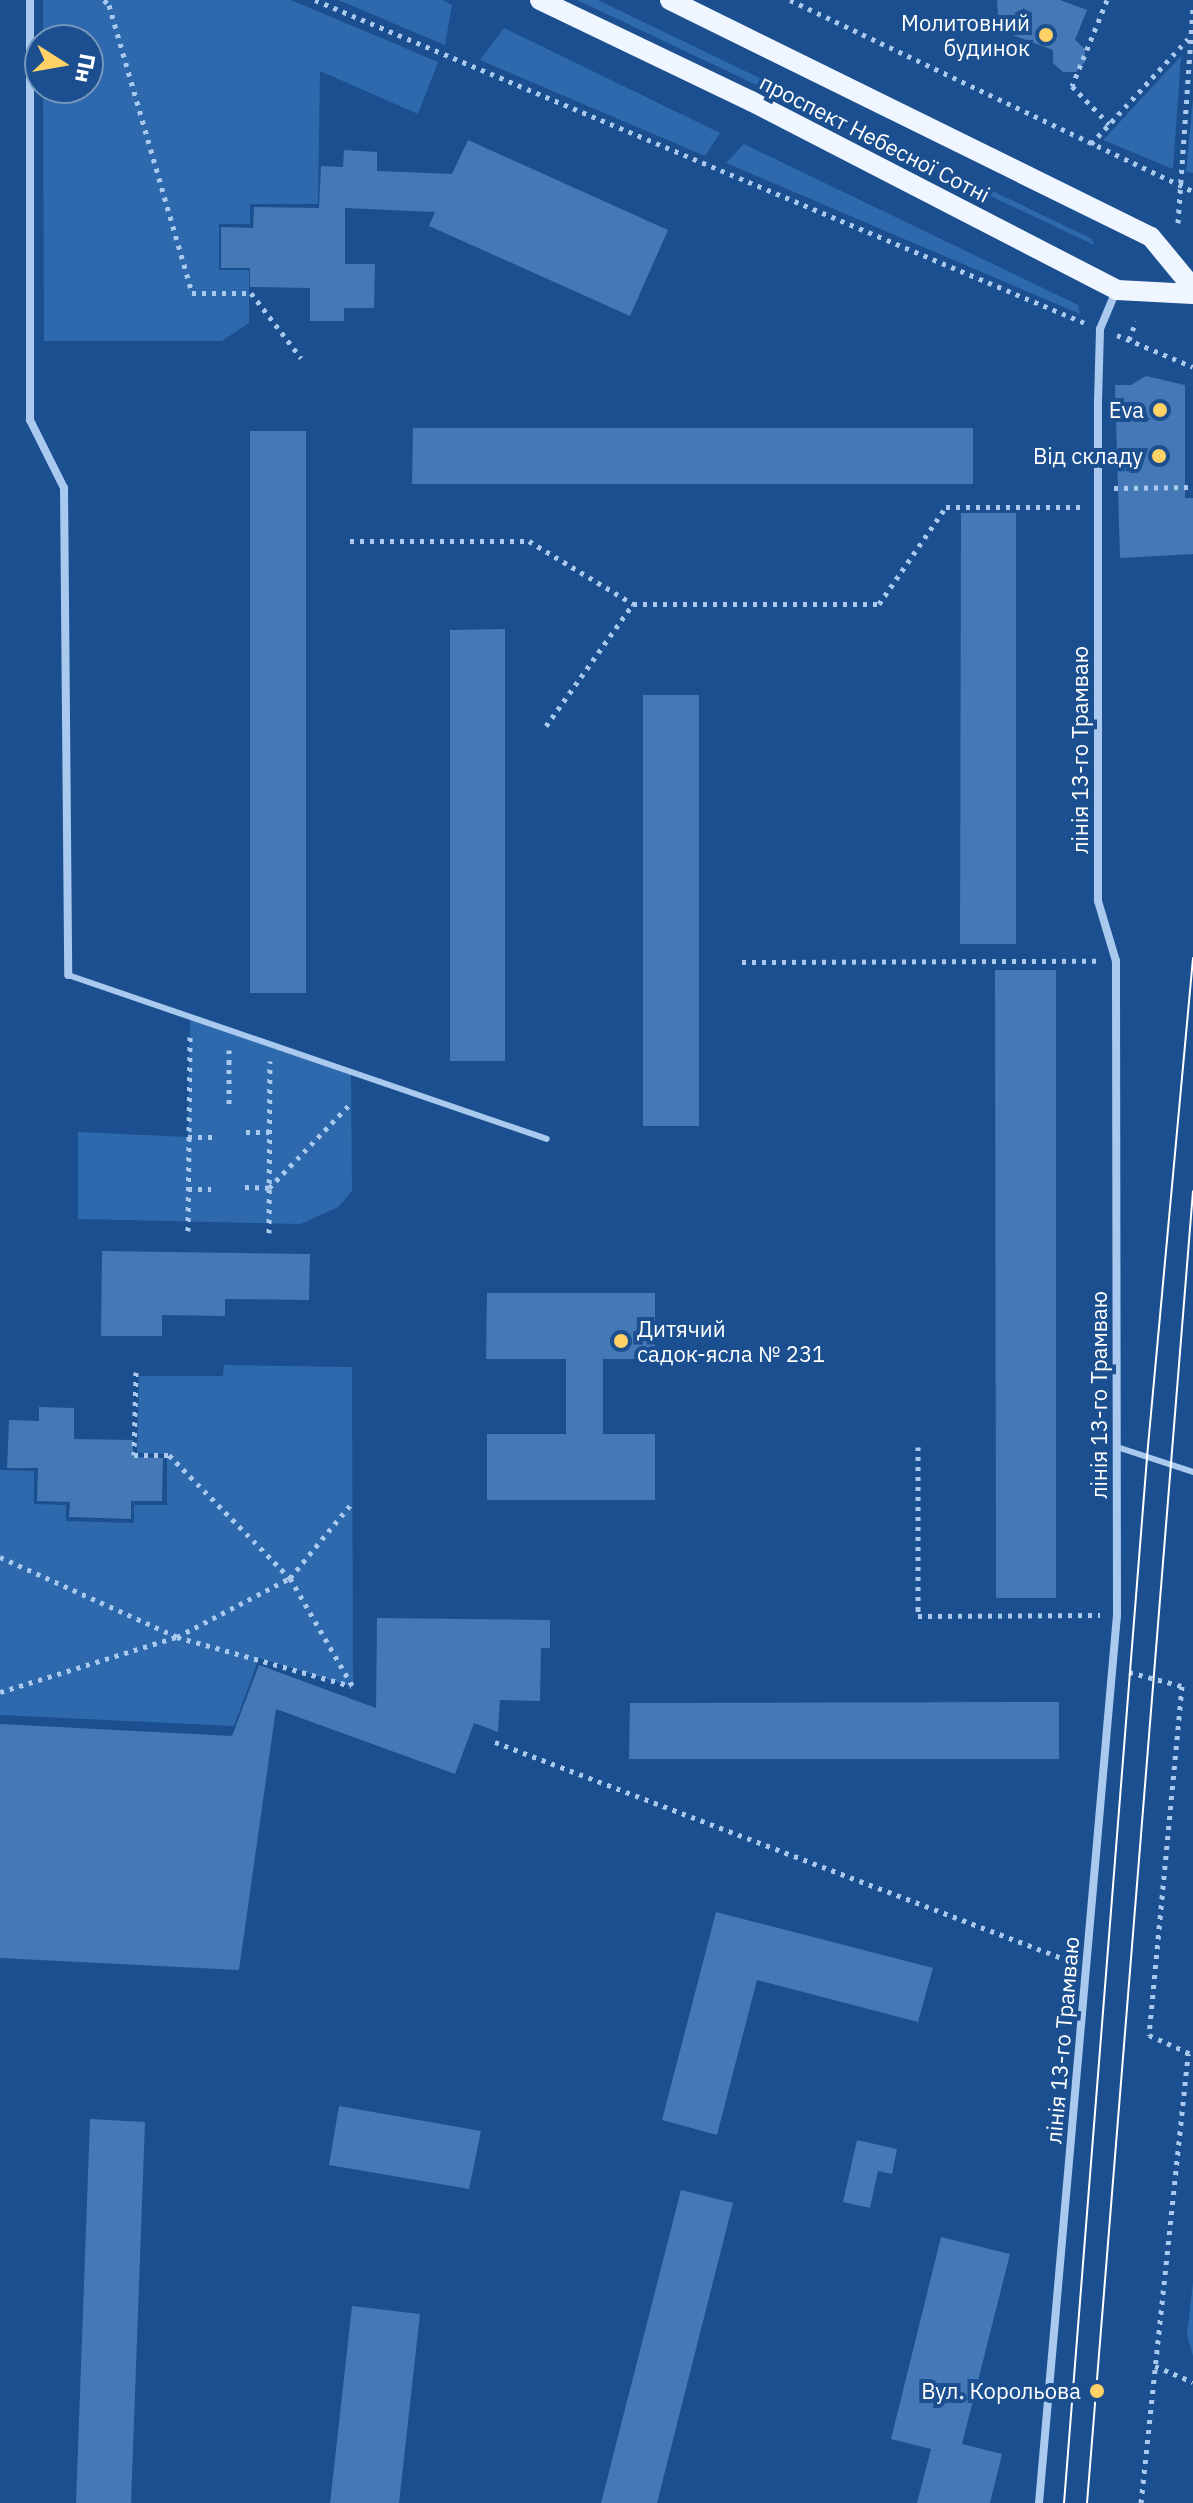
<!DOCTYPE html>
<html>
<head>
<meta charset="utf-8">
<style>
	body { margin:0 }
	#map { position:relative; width:1193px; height:2503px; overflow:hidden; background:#1b4f8f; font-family:"IBM Plex Sans",sans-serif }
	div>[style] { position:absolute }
	.green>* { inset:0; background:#2e69ad }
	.building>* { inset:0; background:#4478b7 }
	.path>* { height:5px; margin-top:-2.5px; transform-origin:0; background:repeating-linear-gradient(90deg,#a9c9ee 0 4px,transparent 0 10px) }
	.service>* { height:6px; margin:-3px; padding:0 3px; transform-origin:3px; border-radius:3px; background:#a9c9ee }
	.minor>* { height:8px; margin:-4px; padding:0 4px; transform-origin:4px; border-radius:4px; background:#a9c9ee }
	.primary>* { height:20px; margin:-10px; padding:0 10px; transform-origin:10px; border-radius:10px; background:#f0f6ff }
	.tram>* { height:2px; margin:-1px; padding:0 1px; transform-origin:1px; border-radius:1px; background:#fff }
	.dots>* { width:22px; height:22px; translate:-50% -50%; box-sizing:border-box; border:4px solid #1b4f8f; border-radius:50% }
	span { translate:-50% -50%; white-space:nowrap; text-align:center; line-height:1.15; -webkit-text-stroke:8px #1b4f8f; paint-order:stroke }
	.poi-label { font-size:22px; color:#fff }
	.right { translate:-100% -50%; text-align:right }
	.left { translate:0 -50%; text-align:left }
	.street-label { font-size:22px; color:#fff }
	.north { position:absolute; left:24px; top:24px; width:80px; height:80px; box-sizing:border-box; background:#1b4f8f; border:2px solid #7695bc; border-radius:50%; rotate:101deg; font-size:22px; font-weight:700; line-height:32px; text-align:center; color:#fff }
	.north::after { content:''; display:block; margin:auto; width:28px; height:36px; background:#ffd166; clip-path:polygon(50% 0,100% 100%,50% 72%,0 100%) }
</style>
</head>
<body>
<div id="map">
	<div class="green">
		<i style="clip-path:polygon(43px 0,291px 0,438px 62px,418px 114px,320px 71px,318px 204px,250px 204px,250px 224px,219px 224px,219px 270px,249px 270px,249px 323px,222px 341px,44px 341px,43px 88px,88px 88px,88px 40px,43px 40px)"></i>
		<i style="clip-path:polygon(338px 0,442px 0,452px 5px,445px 45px)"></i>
		<i style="clip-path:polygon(577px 0,598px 0,1092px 239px,1094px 245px)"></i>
		<i style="clip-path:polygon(504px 28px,720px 133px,705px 156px,480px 60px)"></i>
		<i style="clip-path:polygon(1181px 56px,1173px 169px,1103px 140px)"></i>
		<i style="clip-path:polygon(1193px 99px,1193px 173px,1186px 172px)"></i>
		<i style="clip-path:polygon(744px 144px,1078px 305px,1080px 314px,726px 163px)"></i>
		<i style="clip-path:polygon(190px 1017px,351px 1072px,352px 1191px,338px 1207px,301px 1224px,78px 1219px,78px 1132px,188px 1137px)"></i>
		<i style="clip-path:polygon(224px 1365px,352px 1367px,353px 1687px,259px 1658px,234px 1726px,0 1715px,0 1470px,34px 1471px,34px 1504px,66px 1505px,66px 1521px,134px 1523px,134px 1505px,167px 1505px,167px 1454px,137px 1453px,139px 1376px,223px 1376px)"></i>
		<i style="clip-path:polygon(1193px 2282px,1193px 2356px,1187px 2335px)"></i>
	</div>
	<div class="building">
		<i style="clip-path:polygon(997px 0,1060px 0,1087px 10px,1075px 40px,1085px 49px,1085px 62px,1076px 72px,1063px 72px,1053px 63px,1053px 50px,999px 30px)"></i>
		<i style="clip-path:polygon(468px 140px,668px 230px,630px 316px,429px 226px,435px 212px,345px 208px,345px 264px,375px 264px,374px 308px,344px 308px,344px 321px,310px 321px,310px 288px,250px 287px,250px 268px,221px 268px,221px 227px,253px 228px,254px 207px,319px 208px,321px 166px,343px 167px,344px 150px,377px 152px,377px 171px,452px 174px)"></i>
		<i style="clip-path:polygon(1146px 376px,1185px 385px,1185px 498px,1193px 498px,1193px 554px,1120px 558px,1115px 385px,1131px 385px)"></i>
		<i style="clip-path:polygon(413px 428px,973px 428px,973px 484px,412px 484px)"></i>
		<i style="clip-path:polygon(250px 431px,306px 431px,306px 993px,250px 993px)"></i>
		<i style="clip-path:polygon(961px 513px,1016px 513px,1016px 944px,960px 944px)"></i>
		<i style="clip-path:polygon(505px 629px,505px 1061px,450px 1061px,450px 630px)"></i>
		<i style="clip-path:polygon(643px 695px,699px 695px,699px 1126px,643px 1126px)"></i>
		<i style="clip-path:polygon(995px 970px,1056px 970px,1056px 1598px,996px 1598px)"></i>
		<i style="clip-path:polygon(102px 1251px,310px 1254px,309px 1300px,225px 1299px,225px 1316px,162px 1315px,162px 1336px,101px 1336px)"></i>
		<i style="clip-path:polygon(487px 1293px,655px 1293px,655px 1359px,603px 1359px,603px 1434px,655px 1434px,655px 1500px,487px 1500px,487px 1434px,566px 1434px,566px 1359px,486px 1359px)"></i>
		<i style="clip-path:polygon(39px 1407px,74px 1408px,74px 1439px,133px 1440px,133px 1457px,163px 1458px,162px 1501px,131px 1501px,131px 1519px,69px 1517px,70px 1502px,37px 1501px,38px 1468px,7px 1468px,9px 1420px,39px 1421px)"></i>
		<i style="clip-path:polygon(377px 1618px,550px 1620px,550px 1648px,541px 1648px,540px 1701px,500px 1700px,498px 1732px,474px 1723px,455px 1774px,276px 1709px,239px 1970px,0 1958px,0 1724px,232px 1736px,259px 1665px,376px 1708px)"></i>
		<i style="clip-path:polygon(1059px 1702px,1059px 1759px,629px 1759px,630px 1703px)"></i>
		<i style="clip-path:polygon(716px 1912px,933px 1968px,918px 2022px,757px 1980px,717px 2135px,662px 2120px)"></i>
		<i style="clip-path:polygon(339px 2106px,481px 2131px,469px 2189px,329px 2165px)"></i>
		<i style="clip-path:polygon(90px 2119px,145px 2122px,131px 2503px,76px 2503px)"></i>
		<i style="clip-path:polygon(857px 2140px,897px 2149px,892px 2174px,878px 2171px,870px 2208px,843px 2202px)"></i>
		<i style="clip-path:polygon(681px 2190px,733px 2203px,657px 2503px,601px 2503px)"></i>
		<i style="clip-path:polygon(941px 2237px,1010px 2254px,962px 2444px,1002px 2454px,990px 2503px,917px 2503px,931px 2449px,891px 2439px)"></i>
		<i style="clip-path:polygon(352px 2306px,420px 2314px,399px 2503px,330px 2503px)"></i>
	</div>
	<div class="path">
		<i style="left:104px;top:0;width:7px;rotate:45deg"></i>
		<i style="left:109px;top:5px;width:300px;rotate:73.9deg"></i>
		<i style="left:192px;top:293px;width:59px"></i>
		<i style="left:251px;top:293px;width:82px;rotate:52.4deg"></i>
		<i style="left:315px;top:0;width:835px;rotate:22.76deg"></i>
		<i style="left:790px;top:0;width:446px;rotate:25.4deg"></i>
		<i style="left:1107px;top:0;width:93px;rotate:112.1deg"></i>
		<i style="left:1072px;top:86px;width:53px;rotate:45.8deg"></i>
		<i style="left:1091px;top:144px;width:143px;rotate:-47.3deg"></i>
		<i style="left:1178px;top:223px;width:218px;rotate:-86deg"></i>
		<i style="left:1117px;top:335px;width:82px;rotate:22.8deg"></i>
		<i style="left:1129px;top:340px;width:20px;rotate:-70deg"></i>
		<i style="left:1114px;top:488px;width:79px;rotate:-0.7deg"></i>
		<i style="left:350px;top:541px;width:179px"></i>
		<i style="left:529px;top:541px;width:122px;rotate:31.2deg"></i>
		<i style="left:633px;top:604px;width:246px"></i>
		<i style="left:879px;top:604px;width:118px;rotate:-55.4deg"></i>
		<i style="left:946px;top:507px;width:134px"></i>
		<i style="left:546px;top:726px;width:150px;rotate:-54.5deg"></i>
		<i style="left:742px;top:962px;width:357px;rotate:-0.2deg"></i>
		<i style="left:229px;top:1050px;width:59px;rotate:90deg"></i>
		<i style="left:246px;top:1132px;width:23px"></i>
		<i style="left:188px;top:1137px;width:24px"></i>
		<i style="left:245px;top:1187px;width:24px;rotate:2deg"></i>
		<i style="left:269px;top:1188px;width:118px;rotate:-46deg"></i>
		<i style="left:188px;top:1189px;width:23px"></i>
		<i style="left:188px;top:1231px;width:195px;rotate:-89.4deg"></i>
		<i style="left:269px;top:1233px;width:172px;rotate:-89.7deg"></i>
		<i style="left:136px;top:1372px;width:83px;rotate:91.4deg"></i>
		<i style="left:134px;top:1455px;width:35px"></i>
		<i style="left:169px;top:1455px;width:173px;rotate:45.5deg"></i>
		<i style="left:290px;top:1578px;width:126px;rotate:60deg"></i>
		<i style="left:918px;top:1447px;width:169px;rotate:90deg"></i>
		<i style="left:918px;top:1616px;width:182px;rotate:-0.3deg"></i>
		<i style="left:0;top:1557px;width:194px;rotate:24.3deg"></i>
		<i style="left:177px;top:1637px;width:181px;rotate:15.7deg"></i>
		<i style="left:1129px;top:1672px;width:55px;rotate:14.8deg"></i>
		<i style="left:1182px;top:1686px;width:351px;rotate:95.4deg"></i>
		<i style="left:1149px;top:2035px;width:48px;rotate:24.4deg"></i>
		<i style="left:0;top:1692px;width:185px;rotate:-17.3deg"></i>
		<i style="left:177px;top:1637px;width:127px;rotate:-27.6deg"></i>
		<i style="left:290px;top:1578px;width:97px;rotate:-50.4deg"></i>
		<i style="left:495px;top:1742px;width:612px;rotate:20.86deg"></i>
		<i style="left:1155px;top:2366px;width:41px;rotate:22.8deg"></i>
		<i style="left:1141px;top:2503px;width:452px;rotate:-84deg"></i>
	</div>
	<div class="service">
		<i style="left:68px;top:975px;width:506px;rotate:18.9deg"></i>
		<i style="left:1117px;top:1447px;width:80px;rotate:18.2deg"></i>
	</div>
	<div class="minor">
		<i style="left:30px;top:0;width:420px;rotate:90deg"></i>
		<i style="left:30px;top:420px;width:76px;rotate:63.4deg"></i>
		<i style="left:64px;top:488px;width:487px;rotate:89.5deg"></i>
		<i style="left:1039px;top:2503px;width:891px;rotate:-84.98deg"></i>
		<i style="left:1117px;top:1615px;width:654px;rotate:-90.09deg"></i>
		<i style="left:1116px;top:961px;width:63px;rotate:-106.7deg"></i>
		<i style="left:1098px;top:901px;width:500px;rotate:-90deg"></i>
		<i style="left:1098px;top:401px;width:72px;rotate:-88.4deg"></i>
		<i style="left:1100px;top:329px;width:41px;rotate:-67.2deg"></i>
	</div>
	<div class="primary">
		<i style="left:540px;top:0;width:234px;rotate:25.6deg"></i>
		<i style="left:751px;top:101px;width:412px;rotate:27.3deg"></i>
		<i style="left:1117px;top:290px;width:76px;rotate:3deg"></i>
		<i style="left:670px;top:0;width:536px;rotate:26.23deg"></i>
		<i style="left:1151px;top:237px;width:66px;rotate:50.5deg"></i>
	</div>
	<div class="tram">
		<i style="left:1064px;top:2503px;width:1049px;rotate:-85.46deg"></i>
		<i style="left:1147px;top:1457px;width:501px;rotate:-84.73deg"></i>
		<i style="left:1087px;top:2503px;width:1316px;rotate:-85.38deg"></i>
	</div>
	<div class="dots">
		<i style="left:1046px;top:35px;background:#ffd166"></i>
		<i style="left:1160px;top:410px;background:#ffd166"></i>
		<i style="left:1159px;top:456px;background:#ffd166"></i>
		<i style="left:621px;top:1341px;background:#ffd166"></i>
		<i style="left:1097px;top:2391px;background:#ffd166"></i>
	</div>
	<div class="poi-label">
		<span class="right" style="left:1030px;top:35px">Молитовний<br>будинок</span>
		<span class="right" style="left:1144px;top:410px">Eva</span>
		<span class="right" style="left:1143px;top:456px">Від складу</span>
		<span class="left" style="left:637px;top:1341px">Дитячий<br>садок-ясла № 231</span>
		<span class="right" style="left:1081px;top:2391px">Вул. Корольова</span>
	</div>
	<div class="street-label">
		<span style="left:875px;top:138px;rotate:27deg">проспект Небесної Сотні</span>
		<span style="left:1080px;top:750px;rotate:-90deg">лінія 13-го Трамваю</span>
		<span style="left:1099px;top:1395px;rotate:-90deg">лінія 13-го Трамваю</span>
		<span style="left:1062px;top:2040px;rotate:-85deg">лінія 13-го Трамваю</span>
	</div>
	<div class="north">Пн</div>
</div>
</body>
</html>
